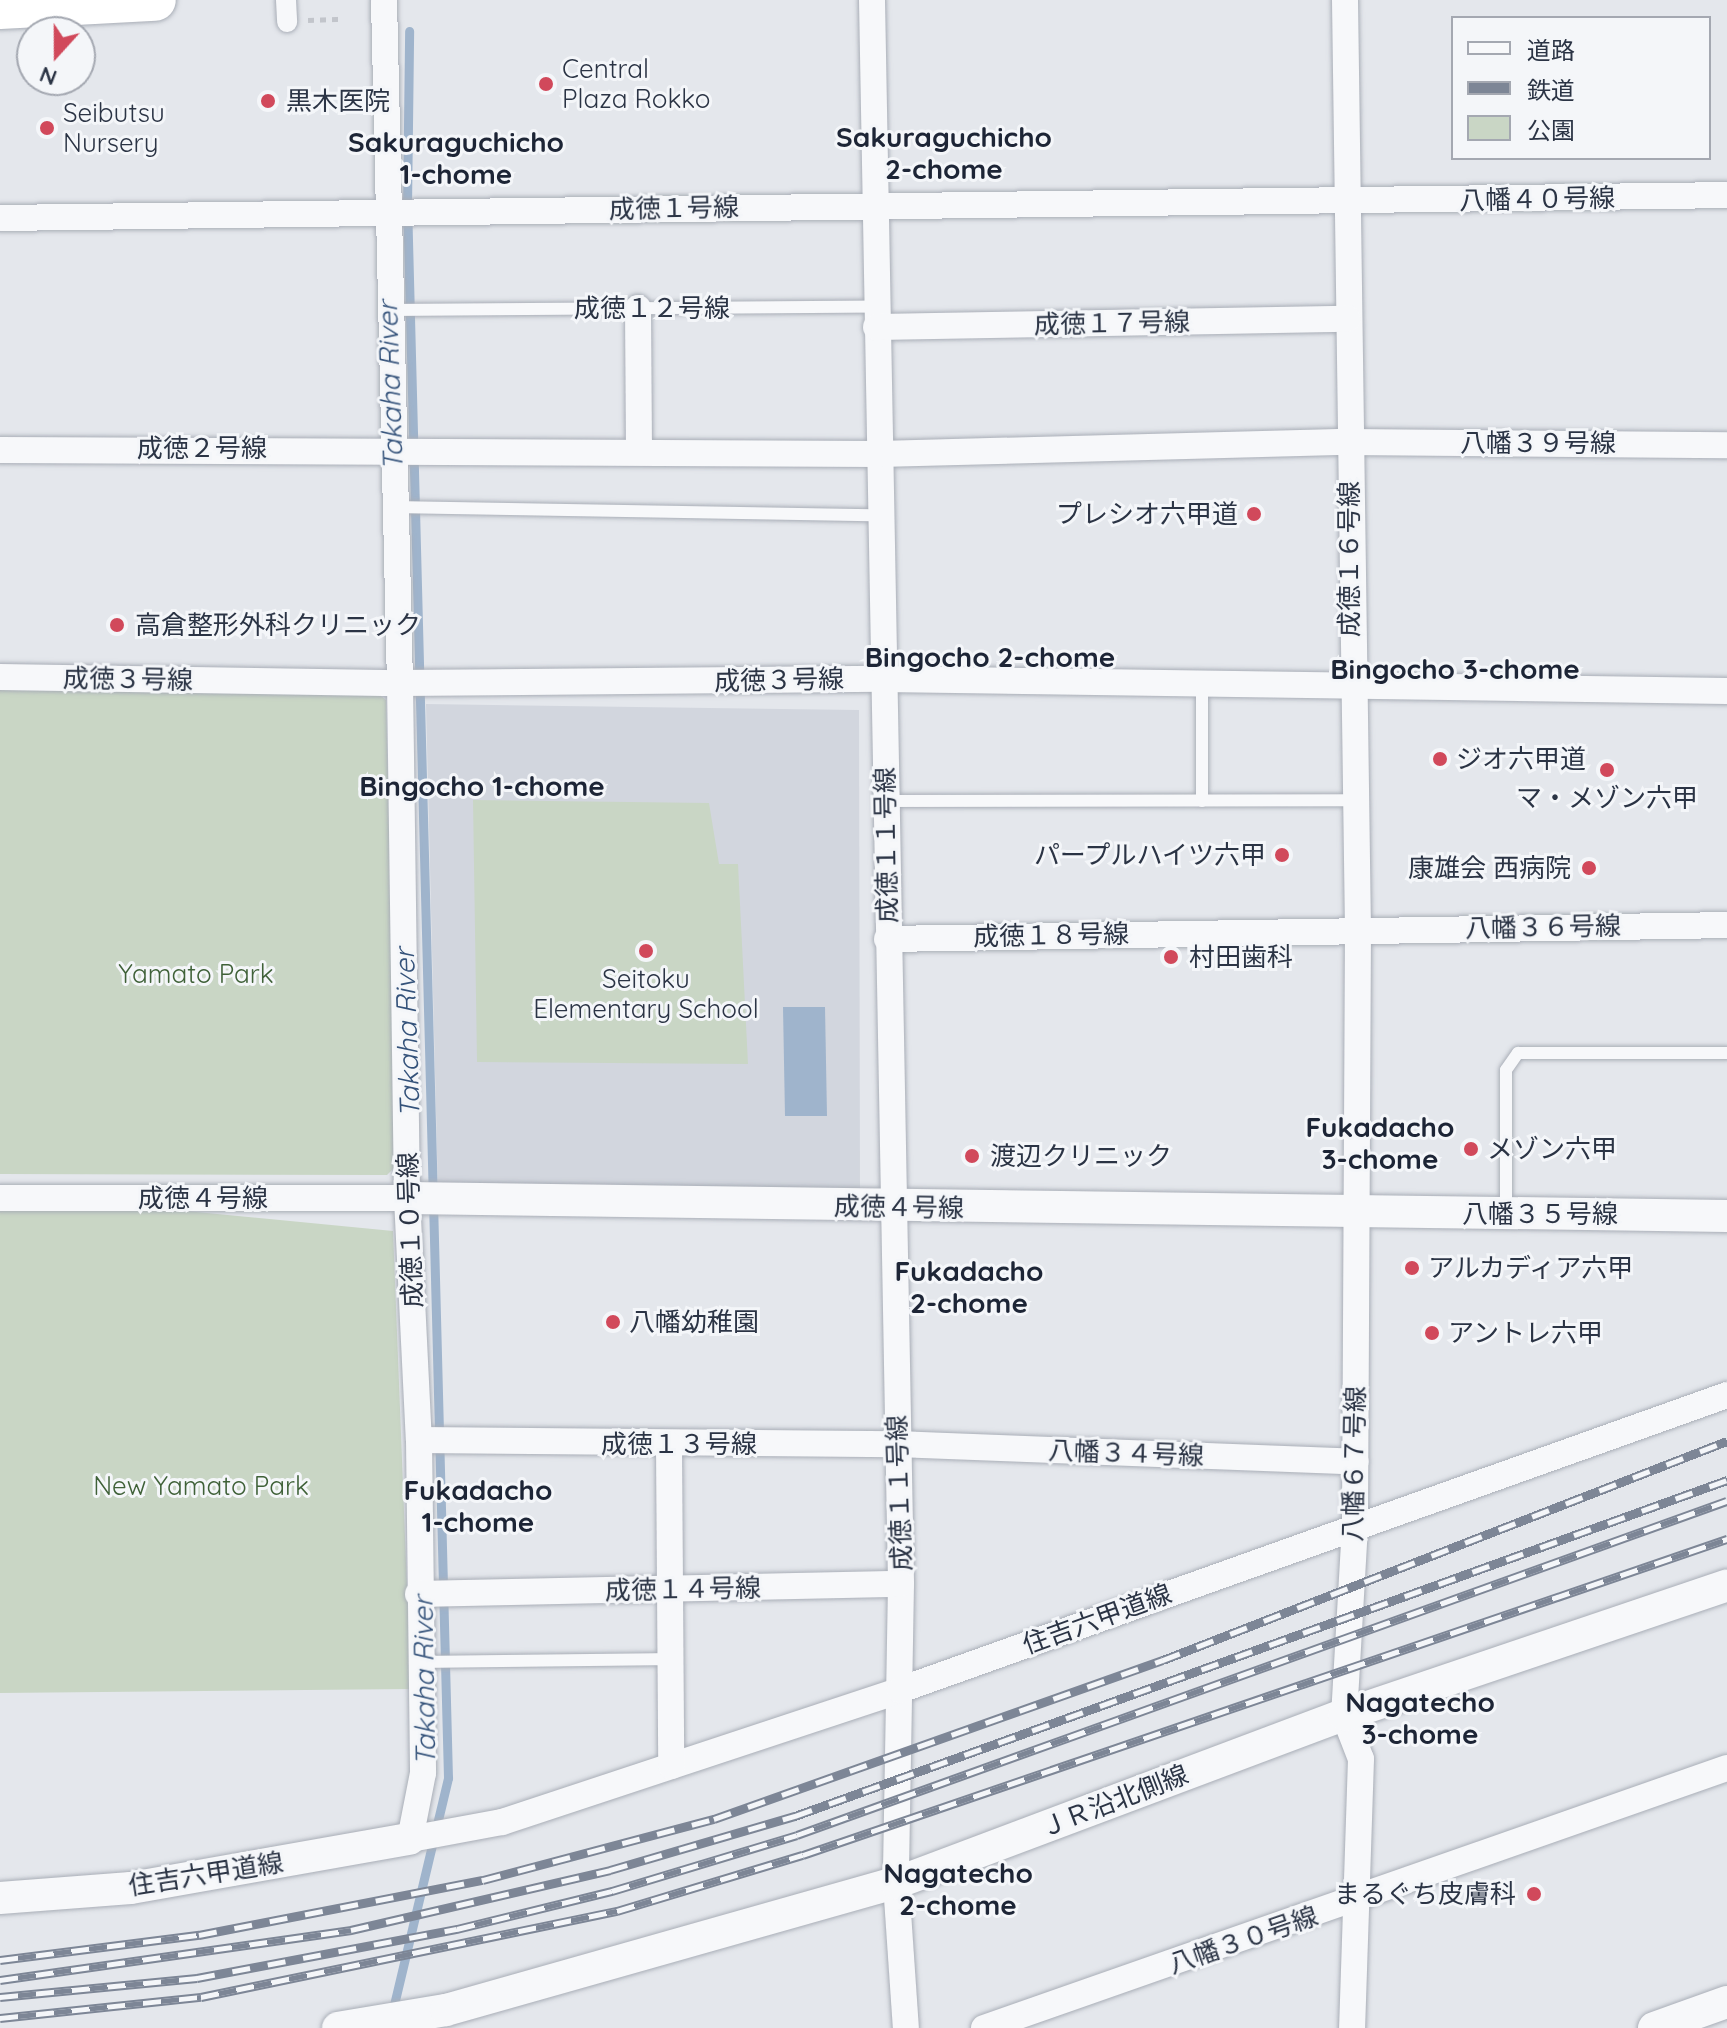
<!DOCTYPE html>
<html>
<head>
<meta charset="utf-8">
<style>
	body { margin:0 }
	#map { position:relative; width:1727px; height:2028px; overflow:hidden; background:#e4e7ec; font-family:Quicksand,"Noto Sans JP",sans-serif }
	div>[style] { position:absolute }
	.built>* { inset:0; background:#d2d6de }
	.green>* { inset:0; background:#c9d6c5 }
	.water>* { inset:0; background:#9fb4cc }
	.stream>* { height:9px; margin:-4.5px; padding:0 4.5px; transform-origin:4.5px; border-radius:4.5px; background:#9fb4cc }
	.path>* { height:5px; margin-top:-2.5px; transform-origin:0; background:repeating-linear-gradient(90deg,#c2c5cb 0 6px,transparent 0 12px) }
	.roads { filter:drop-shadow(0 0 2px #a9aeb7) drop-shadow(0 0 2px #a9aeb7) }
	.service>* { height:12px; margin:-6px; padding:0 6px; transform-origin:6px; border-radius:6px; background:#f7f8fa }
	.pedestrian>* { height:20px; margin:-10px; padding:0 10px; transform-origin:10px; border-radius:10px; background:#f7f8fa }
	.minor>* { height:26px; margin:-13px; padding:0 13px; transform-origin:13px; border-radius:13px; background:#f7f8fa }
	.tertiary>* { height:32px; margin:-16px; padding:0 16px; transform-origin:16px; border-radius:16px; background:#f7f8fa }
	.trunk>* { height:42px; margin:-21px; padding:0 21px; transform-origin:21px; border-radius:21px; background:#fff }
	.rail>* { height:9px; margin-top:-4.5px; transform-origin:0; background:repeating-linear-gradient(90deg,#f4f6f9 0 18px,#7d8696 0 36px); box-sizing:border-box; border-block:2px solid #7d8696 }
	.dots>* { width:22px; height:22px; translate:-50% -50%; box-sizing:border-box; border:4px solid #f4f6f9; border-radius:50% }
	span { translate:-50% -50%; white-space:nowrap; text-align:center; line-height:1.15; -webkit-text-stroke:6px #f4f6f9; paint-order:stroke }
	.poi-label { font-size:26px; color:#2b3445 }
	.left { translate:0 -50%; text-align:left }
	.right { translate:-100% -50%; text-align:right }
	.street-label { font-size:26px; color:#2b3445 }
	.park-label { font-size:26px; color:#3f6138 }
	.neighbourhood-label { font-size:28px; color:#1d2536; font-weight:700 }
	.water-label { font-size:28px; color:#34527a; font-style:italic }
	.legend { position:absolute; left:1451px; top:16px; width:260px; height:144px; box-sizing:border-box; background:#f4f6f9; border:2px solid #a4a8b1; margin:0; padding:10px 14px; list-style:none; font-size:24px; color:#2b3445 }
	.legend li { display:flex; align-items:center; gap:16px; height:40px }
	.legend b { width:40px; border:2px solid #a4a8b1 }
	.north { position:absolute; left:16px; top:16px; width:80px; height:80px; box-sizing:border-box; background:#f4f6f9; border:2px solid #a4a8b1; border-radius:50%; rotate:201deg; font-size:22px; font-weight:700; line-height:32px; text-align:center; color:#2b3445 }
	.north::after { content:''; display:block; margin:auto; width:28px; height:36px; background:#d1495b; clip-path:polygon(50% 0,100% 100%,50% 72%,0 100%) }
</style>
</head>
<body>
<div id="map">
	<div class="built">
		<i style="clip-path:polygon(426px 704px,859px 710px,860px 1192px,438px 1193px)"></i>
	</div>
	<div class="green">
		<i style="clip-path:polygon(372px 689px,386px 700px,398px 1164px,387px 1175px,0 1174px,0 690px)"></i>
		<i style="clip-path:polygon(473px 800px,709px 803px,719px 864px,738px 864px,748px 1064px,477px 1062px)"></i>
		<i style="clip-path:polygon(0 1193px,393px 1231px,411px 1689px,0 1693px)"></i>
	</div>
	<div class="water">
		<i style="clip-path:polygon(783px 1007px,825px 1007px,827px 1116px,785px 1116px)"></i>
	</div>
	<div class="stream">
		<i style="left:392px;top:2013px;width:242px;rotate:-76.6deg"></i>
		<i style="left:448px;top:1778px;width:1572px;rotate:-91.49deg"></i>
		<i style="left:407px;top:207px;width:176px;rotate:-89.3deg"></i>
	</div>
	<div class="path">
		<i style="left:308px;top:20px;width:35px;rotate:-2deg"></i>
	</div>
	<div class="roads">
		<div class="service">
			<i style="left:393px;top:310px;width:482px;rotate:-0.4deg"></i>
			<i style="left:399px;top:507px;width:481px;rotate:1deg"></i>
			<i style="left:885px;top:801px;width:469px;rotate:-0.1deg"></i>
			<i style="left:1202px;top:801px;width:118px;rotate:-90deg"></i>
			<i style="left:1506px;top:1213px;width:143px;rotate:-90deg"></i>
			<i style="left:1506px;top:1070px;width:21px;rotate:-55deg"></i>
			<i style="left:1518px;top:1053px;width:209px"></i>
			<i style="left:423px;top:1662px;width:247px;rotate:-0.7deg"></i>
		</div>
		<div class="pedestrian">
			<i style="left:286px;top:0;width:22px;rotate:87deg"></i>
		</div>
		<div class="minor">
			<i style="left:384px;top:0;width:683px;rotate:88.66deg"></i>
			<i style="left:400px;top:683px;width:483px;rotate:-0.5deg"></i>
			<i style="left:883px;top:679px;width:844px;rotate:0.81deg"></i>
			<i style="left:872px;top:0;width:1584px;rotate:88.95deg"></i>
			<i style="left:901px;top:1584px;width:299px;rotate:91deg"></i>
			<i style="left:896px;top:1883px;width:145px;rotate:86.1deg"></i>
			<i style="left:1345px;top:0;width:929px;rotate:89.2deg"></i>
			<i style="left:1358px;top:929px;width:597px;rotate:90.29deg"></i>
			<i style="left:1355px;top:1526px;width:189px;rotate:93.3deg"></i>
			<i style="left:1344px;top:1715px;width:47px;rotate:68.9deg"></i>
			<i style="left:1361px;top:1759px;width:269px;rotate:91.9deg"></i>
			<i style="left:0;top:218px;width:1727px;rotate:-0.76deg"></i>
			<i style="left:638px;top:308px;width:142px;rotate:89.6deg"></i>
			<i style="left:876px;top:327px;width:472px;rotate:-1deg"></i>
			<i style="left:0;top:450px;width:879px;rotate:0.26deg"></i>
			<i style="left:879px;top:454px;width:469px;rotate:-1.5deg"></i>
			<i style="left:1348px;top:442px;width:379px;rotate:0.5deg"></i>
			<i style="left:0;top:677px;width:400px;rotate:0.9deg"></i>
			<i style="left:400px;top:683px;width:515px;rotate:89.22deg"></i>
			<i style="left:407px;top:1198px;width:242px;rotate:87.2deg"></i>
			<i style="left:419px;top:1440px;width:478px;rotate:0.5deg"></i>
			<i style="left:897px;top:1444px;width:459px;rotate:2.2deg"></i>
			<i style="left:887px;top:939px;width:840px;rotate:-0.95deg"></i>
			<i style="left:0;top:1198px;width:407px"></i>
			<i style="left:419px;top:1440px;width:333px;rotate:89.3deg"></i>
			<i style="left:423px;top:1773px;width:67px;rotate:101.1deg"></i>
			<i style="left:410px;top:1839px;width:94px;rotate:-10.5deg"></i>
			<i style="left:502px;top:1822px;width:419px;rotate:-18.3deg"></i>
			<i style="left:900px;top:1690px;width:878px;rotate:-19.63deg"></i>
			<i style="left:669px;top:1445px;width:321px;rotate:89.6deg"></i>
			<i style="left:418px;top:1594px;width:483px;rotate:-1.2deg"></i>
			<i style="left:984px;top:2028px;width:787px;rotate:-19.29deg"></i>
		</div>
		<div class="tertiary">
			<i style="left:407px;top:1198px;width:1320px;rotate:0.78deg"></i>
			<i style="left:0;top:1898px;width:131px;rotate:-4.4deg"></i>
			<i style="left:131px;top:1888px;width:283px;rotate:-10deg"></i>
			<i style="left:338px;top:2028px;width:109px;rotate:-9.5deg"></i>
			<i style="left:446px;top:2010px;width:468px;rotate:-15.8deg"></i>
			<i style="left:896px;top:1883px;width:478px;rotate:-20.6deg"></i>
			<i style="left:1344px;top:1715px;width:404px;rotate:-18.7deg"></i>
			<i style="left:1654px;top:2028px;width:77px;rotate:-19.6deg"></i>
		</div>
		<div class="trunk">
			<i style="left:0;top:8px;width:155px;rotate:-3deg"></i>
		</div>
	</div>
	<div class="rail">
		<i style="left:0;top:1960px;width:201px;rotate:-7.2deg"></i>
		<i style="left:199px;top:1935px;width:289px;rotate:-11deg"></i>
		<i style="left:483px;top:1880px;width:239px;rotate:-14.8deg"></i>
		<i style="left:714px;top:1819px;width:476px;rotate:-19.5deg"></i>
		<i style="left:1163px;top:1660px;width:605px;rotate:-21.22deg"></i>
		<i style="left:0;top:1980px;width:355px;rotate:-8.1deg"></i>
		<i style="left:351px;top:1930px;width:266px;rotate:-13deg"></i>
		<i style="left:610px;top:1870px;width:193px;rotate:-16.3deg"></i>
		<i style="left:795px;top:1816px;width:991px;rotate:-19.82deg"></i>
		<i style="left:0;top:1997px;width:198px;rotate:-5.5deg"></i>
		<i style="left:197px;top:1978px;width:265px;rotate:-10.7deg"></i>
		<i style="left:457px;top:1929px;width:160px;rotate:-13.8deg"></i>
		<i style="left:612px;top:1891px;width:193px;rotate:-16.8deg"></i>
		<i style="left:797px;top:1835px;width:988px;rotate:-19.76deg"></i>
		<i style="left:0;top:2018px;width:202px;rotate:-6deg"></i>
		<i style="left:201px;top:1997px;width:425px;rotate:-11.7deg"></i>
		<i style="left:617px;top:1911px;width:194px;rotate:-16.8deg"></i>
		<i style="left:803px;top:1855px;width:977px;rotate:-18.88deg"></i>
	</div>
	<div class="dots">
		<i style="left:546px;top:84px;background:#d1495b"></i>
		<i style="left:268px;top:101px;background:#d1495b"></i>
		<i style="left:47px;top:128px;background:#d1495b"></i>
		<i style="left:1254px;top:514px;background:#d1495b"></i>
		<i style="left:117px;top:625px;background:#d1495b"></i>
		<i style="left:1440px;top:759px;background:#d1495b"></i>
		<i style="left:1607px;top:770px;background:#d1495b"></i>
		<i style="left:1282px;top:855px;background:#d1495b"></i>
		<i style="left:1589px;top:868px;background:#d1495b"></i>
		<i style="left:646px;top:951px;background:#d1495b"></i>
		<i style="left:1171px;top:957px;background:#d1495b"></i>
		<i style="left:1471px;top:1149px;background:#d1495b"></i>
		<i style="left:972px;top:1156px;background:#d1495b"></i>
		<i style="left:1412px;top:1268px;background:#d1495b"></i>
		<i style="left:613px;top:1322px;background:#d1495b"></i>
		<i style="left:1432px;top:1333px;background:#d1495b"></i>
		<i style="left:1534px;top:1894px;background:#d1495b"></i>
	</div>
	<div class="poi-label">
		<span class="left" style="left:562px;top:84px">Central<br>Plaza Rokko</span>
		<span class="left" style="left:286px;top:101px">黒木医院</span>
		<span class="left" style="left:63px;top:128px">Seibutsu<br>Nursery</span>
		<span class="right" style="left:1238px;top:514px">プレシオ六甲道</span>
		<span class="left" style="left:135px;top:625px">高倉整形外科クリニック</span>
		<span class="left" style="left:1456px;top:759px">ジオ六甲道</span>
		<span style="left:1607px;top:798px">マ・メゾン六甲</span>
		<span class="right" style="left:1266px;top:855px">パープルハイツ六甲</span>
		<span class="right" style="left:1571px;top:868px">康雄会 西病院</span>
		<span class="left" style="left:1189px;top:957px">村田歯科</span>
		<span style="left:646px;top:994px">Seitoku<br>Elementary School</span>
		<span class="left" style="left:1487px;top:1149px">メゾン六甲</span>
		<span class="left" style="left:990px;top:1156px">渡辺クリニック</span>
		<span class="left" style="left:1428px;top:1268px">アルカディア六甲</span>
		<span class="left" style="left:629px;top:1322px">八幡幼稚園</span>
		<span class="left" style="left:1448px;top:1333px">アントレ六甲</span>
		<span class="right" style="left:1516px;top:1894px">まるぐち皮膚科</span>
	</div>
	<div class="street-label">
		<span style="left:1537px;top:199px;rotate:-1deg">八幡４０号線</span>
		<span style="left:674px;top:208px;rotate:-1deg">成徳１号線</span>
		<span style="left:652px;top:308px">成徳１２号線</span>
		<span style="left:1112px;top:323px;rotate:-1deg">成徳１７号線</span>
		<span style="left:1538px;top:443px">八幡３９号線</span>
		<span style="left:202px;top:448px">成徳２号線</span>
		<span style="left:1349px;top:559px;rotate:-90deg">成徳１６号線</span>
		<span style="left:128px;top:679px;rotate:1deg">成徳３号線</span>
		<span style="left:779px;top:680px;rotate:-1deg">成徳３号線</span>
		<span style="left:886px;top:845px;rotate:-91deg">成徳１１号線</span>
		<span style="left:1543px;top:927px;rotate:-1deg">八幡３６号線</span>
		<span style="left:1051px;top:935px;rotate:-1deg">成徳１８号線</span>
		<span style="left:203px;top:1198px">成徳４号線</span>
		<span style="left:899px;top:1207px;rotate:1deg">成徳４号線</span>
		<span style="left:1540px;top:1214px">八幡３５号線</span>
		<span style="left:410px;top:1230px;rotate:-92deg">成徳１０号線</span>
		<span style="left:679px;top:1444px">成徳１３号線</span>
		<span style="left:1126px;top:1453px;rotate:2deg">八幡３４号線</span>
		<span style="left:1354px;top:1464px;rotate:-89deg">八幡６７号線</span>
		<span style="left:899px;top:1493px;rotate:-92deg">成徳１１号線</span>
		<span style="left:683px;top:1589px;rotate:-1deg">成徳１４号線</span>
		<span style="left:1097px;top:1619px;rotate:-20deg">住吉六甲道線</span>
		<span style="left:1114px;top:1801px;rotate:-21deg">ＪＲ沿北側線</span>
		<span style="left:206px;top:1874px;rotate:-9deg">住吉六甲道線</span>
		<span style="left:1243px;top:1940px;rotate:-19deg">八幡３０号線</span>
	</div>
	<div class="park-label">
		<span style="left:196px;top:974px">Yamato Park</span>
		<span style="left:201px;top:1486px">New Yamato Park</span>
	</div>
	<div class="neighbourhood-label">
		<span style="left:944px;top:153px">Sakuraguchicho<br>2-chome</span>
		<span style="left:456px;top:158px">Sakuraguchicho<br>1-chome</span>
		<span style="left:990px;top:657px">Bingocho 2-chome</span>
		<span style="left:1455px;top:669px">Bingocho 3-chome</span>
		<span style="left:482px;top:786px">Bingocho 1-chome</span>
		<span style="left:1380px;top:1143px">Fukadacho<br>3-chome</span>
		<span style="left:969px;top:1287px">Fukadacho<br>2-chome</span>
		<span style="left:478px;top:1506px">Fukadacho<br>1-chome</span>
		<span style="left:1420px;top:1718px">Nagatecho<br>3-chome</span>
		<span style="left:958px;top:1889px">Nagatecho<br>2-chome</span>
	</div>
	<div class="water-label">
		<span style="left:390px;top:386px;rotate:-92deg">Takaha River</span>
		<span style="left:407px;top:1033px;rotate:-92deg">Takaha River</span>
		<span style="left:424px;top:1681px;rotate:-91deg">Takaha River</span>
	</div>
	<ul class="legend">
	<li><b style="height:10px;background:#f7f8fa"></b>道路</li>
	<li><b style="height:10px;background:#7d8696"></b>鉄道</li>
	<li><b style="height:22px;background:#c9d6c5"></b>公園</li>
	</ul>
	<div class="north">N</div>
</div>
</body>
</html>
